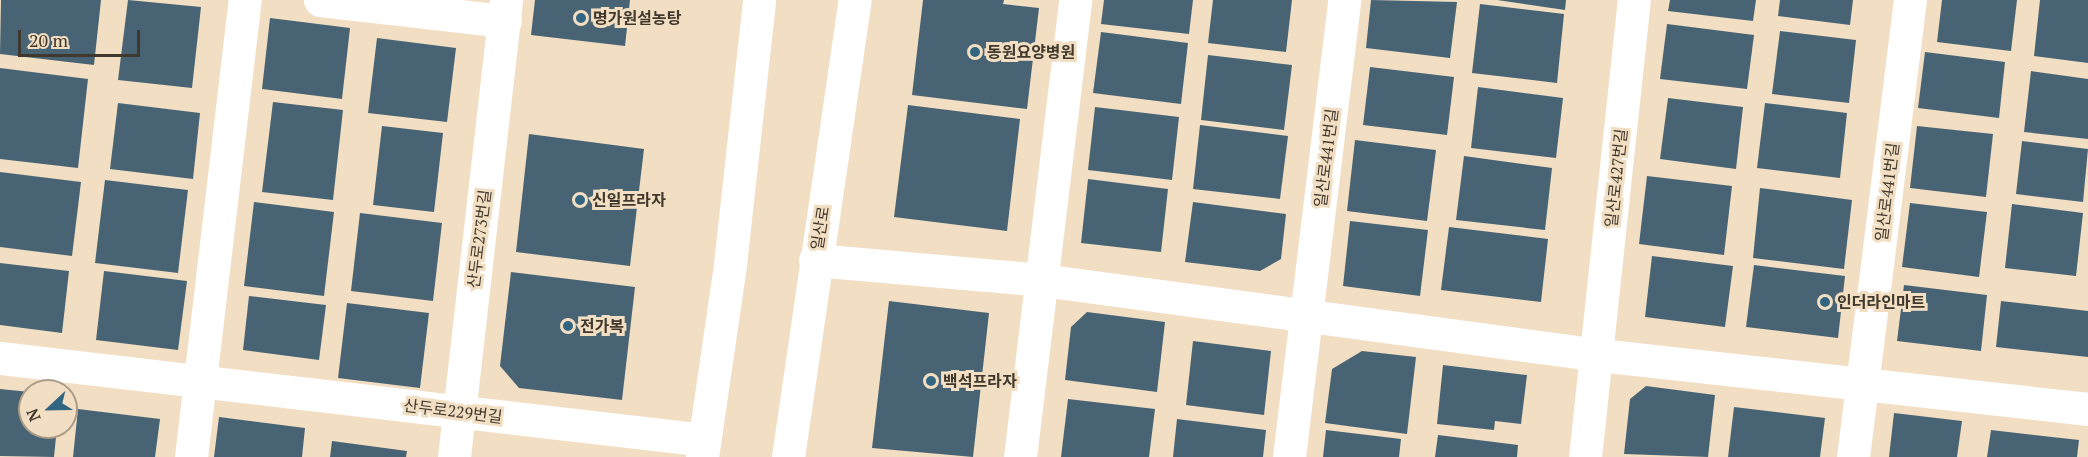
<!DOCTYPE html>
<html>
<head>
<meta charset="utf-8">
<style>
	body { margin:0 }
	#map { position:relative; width:2088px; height:457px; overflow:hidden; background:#f2dfc3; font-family:"PT Serif","Noto Sans KR",serif }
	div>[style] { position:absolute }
	.building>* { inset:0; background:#486474 }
	.minor>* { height:33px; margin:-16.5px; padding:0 16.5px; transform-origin:16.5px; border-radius:16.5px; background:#fff }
	.primary>* { height:33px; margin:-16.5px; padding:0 16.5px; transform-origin:16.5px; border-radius:16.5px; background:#fff }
	.dots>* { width:16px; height:16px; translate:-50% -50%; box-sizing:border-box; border:3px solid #f2dfc3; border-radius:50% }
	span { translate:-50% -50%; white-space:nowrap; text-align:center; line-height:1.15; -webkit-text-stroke:6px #f2dfc3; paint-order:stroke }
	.poi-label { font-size:16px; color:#40382d; font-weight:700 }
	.left { translate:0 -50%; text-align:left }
	.street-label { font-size:16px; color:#40382d }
	.north { position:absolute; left:18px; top:379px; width:60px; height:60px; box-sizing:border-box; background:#f2dfc3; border:2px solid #ab9c87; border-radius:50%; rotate:248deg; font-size:16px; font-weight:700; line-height:24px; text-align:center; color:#40382d }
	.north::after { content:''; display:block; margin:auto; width:21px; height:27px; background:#326582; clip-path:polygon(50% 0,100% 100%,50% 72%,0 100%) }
	.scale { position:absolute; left:18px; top:30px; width:122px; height:27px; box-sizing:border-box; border:3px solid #40382d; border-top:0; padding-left:8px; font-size:18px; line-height:21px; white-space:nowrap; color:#40382d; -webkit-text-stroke:4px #f2dfc3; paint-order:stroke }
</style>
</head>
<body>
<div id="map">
	<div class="building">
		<i style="clip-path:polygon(1px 0,101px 0,94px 65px,0 54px)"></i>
		<i style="clip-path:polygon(128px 0,201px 7px,192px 88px,118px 80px)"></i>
		<i style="clip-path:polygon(535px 0,630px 0,625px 46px,531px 35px)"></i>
		<i style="clip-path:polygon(923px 0,1004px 0,1003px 4px,1039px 8px,1027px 109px,912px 95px)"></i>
		<i style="clip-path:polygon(1104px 0,1193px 0,1189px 34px,1101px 24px)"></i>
		<i style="clip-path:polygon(1213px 0,1292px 0,1286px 52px,1208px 43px)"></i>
		<i style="clip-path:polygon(1371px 0,1457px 2px,1450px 58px,1366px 48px)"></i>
		<i style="clip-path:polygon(1497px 0,1566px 0,1565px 10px)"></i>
		<i style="clip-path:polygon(1670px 0,1756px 0,1753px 21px,1668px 11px)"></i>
		<i style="clip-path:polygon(1780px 0,1853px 0,1850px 25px,1778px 16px)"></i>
		<i style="clip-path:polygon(1942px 0,2017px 0,2011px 51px,1937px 42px)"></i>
		<i style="clip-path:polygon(2040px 0,2088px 0,2088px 63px,2034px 56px)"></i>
		<i style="clip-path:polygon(1480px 4px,1564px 14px,1557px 83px,1472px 73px)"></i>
		<i style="clip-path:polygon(270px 18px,350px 28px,342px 99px,262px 89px)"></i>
		<i style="clip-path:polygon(1667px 24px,1754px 35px,1747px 89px,1660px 79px)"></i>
		<i style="clip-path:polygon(1780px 31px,1856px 40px,1849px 103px,1772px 94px)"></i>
		<i style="clip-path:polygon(1101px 32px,1188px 43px,1181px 104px,1093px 93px)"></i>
		<i style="clip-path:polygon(377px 38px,456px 48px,447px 122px,368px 113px)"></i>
		<i style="clip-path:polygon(1925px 52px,2005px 62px,1999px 118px,1918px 108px)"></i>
		<i style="clip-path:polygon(1208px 55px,1292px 65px,1284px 130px,1201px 120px)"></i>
		<i style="clip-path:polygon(1370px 67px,1454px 77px,1447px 135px,1363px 125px)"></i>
		<i style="clip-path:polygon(0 68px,88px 79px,78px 168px,0 159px)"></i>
		<i style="clip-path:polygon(2031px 71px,2088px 79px,2088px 139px,2024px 132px)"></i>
		<i style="clip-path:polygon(1478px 87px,1563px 98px,1556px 158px,1471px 148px)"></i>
		<i style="clip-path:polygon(1668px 98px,1743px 107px,1736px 169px,1660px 159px)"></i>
		<i style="clip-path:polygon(273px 102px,343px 110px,333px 200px,262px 192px)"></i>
		<i style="clip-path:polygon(118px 103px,200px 113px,193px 179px,110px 169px)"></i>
		<i style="clip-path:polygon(1765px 103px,1847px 113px,1840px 178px,1757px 168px)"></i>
		<i style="clip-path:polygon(908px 105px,1020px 119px,1007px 231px,894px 217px)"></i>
		<i style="clip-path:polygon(1095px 107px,1179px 117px,1172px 180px,1088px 170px)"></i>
		<i style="clip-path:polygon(1200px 125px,1288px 136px,1280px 199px,1193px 189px)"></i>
		<i style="clip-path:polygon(382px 126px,443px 133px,434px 212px,373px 205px)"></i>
		<i style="clip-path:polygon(1917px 126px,1993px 134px,1986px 197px,1910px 188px)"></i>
		<i style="clip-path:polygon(529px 134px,644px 149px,630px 266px,516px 252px)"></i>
		<i style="clip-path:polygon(1355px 140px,1436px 150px,1427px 221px,1347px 211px)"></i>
		<i style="clip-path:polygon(2022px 141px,2088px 149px,2083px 202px,2016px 194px)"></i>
		<i style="clip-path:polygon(1464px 156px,1552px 168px,1545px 230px,1456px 220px)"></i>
		<i style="clip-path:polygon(0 172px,81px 182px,72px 256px,0 247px)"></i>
		<i style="clip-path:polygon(1647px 176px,1732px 186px,1724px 255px,1639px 244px)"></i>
		<i style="clip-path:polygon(1088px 179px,1168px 189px,1161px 252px,1081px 243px)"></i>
		<i style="clip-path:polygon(105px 180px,188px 190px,178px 273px,95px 263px)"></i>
		<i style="clip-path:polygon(1760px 188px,1852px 200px,1844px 269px,1753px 258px)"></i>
		<i style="clip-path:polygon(254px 202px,334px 212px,324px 296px,244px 286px)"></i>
		<i style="clip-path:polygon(1193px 202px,1286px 214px,1281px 259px,1260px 271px,1185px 262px)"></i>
		<i style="clip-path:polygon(1910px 203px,1987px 212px,1979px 277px,1902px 267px)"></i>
		<i style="clip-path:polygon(2012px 204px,2083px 213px,2076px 276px,2005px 268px)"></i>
		<i style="clip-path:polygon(360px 213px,442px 223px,433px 301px,351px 291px)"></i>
		<i style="clip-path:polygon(1350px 221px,1428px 230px,1420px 296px,1343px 286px)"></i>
		<i style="clip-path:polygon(1449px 227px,1548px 239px,1541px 302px,1441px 290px)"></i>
		<i style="clip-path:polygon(1652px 256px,1733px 266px,1725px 327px,1645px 317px)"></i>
		<i style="clip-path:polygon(0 263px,69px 271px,62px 333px,0 325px)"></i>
		<i style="clip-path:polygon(1754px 265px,1845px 276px,1838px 338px,1746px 327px)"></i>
		<i style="clip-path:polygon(104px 271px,187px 281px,178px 350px,96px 340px)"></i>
		<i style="clip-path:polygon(511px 272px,635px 287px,622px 400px,519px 388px,500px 366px)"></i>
		<i style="clip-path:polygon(1904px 285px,1987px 295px,1981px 351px,1897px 341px)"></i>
		<i style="clip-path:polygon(249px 296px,326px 305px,319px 360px,243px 350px)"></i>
		<i style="clip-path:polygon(889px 301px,989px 313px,973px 457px,872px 448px)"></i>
		<i style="clip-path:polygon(2001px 301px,2088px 311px,2088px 357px,1996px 347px)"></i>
		<i style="clip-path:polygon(347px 303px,429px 313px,420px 388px,338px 378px)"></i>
		<i style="clip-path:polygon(1087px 312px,1165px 322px,1157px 392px,1065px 380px,1071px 327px)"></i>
		<i style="clip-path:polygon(1193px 341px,1271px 351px,1264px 415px,1186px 405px)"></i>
		<i style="clip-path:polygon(1362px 351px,1416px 357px,1407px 434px,1325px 423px,1332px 369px)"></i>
		<i style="clip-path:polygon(1443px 365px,1527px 375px,1521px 424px,1495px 421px,1494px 430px,1437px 424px)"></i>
		<i style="clip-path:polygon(1646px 386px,1715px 395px,1708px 457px,1624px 454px,1630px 399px)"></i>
		<i style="clip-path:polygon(0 389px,30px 392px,30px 427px,57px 427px,54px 457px,0 456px)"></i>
		<i style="clip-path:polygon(1068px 399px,1155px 409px,1149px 457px,1061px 457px)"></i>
		<i style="clip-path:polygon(1734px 407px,1825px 418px,1820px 457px,1728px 457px)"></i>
		<i style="clip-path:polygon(78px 409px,160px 419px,155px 457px,73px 457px)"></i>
		<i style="clip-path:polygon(1894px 413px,1962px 421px,1957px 457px,1889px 457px)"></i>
		<i style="clip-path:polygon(219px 417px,305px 428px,302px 457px,214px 457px)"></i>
		<i style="clip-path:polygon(1177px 419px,1266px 430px,1263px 457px,1173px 457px)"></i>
		<i style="clip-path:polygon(1326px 430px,1401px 439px,1399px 457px,1323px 457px)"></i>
		<i style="clip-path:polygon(1991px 430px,2079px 440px,2077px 457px,1987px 457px)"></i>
		<i style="clip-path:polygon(1438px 435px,1518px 445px,1517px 457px,1435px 457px)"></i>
		<i style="clip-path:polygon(332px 441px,407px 451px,406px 457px,330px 457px)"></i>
	</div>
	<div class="minor">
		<i style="left:320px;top:0;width:186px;rotate:6.5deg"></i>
		<i style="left:815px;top:260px;width:228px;rotate:5deg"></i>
		<i style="left:1042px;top:280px;width:562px;rotate:7.67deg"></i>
		<i style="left:1599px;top:355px;width:492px;rotate:6.3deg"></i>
		<i style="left:0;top:358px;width:709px;rotate:6.64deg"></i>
		<i style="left:191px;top:457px;width:460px;rotate:-83.3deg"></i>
		<i style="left:454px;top:457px;width:460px;rotate:-83.5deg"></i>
		<i style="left:1020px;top:457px;width:460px;rotate:-83.1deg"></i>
		<i style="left:1289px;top:457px;width:460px;rotate:-83.1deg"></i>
		<i style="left:1585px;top:457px;width:460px;rotate:-83.9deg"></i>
		<i style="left:1853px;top:457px;width:461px;rotate:-82.9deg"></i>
	</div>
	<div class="primary">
		<i style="left:702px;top:457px;width:195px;rotate:-81.7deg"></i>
		<i style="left:730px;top:264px;width:266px;rotate:-83.7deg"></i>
		<i style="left:788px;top:457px;width:462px;rotate:-81.7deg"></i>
	</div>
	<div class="dots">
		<i style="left:581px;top:18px;background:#326582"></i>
		<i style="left:975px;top:52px;background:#326582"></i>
		<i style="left:580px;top:200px;background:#326582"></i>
		<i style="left:1825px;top:302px;background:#326582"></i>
		<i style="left:568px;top:326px;background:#326582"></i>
		<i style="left:931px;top:381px;background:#326582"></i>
	</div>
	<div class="poi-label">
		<span class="left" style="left:593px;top:18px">명가원설농탕</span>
		<span class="left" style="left:987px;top:52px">동원요양병원</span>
		<span class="left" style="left:592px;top:200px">신일프라자</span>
		<span class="left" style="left:1837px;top:302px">인더라인마트</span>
		<span class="left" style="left:580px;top:326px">전가복</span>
		<span class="left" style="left:943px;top:381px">백석프라자</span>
	</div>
	<div class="street-label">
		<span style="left:1326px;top:158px;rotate:-83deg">일산로441번길</span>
		<span style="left:1616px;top:178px;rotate:-84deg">일산로427번길</span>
		<span style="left:1887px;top:192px;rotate:-83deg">일산로441번길</span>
		<span style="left:820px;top:228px;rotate:-81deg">일산로</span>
		<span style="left:479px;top:239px;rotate:-83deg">산두로273번길</span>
		<span style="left:453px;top:411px;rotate:7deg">산두로229번길</span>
	</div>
	<div class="north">N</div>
	<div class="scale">20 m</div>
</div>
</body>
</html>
